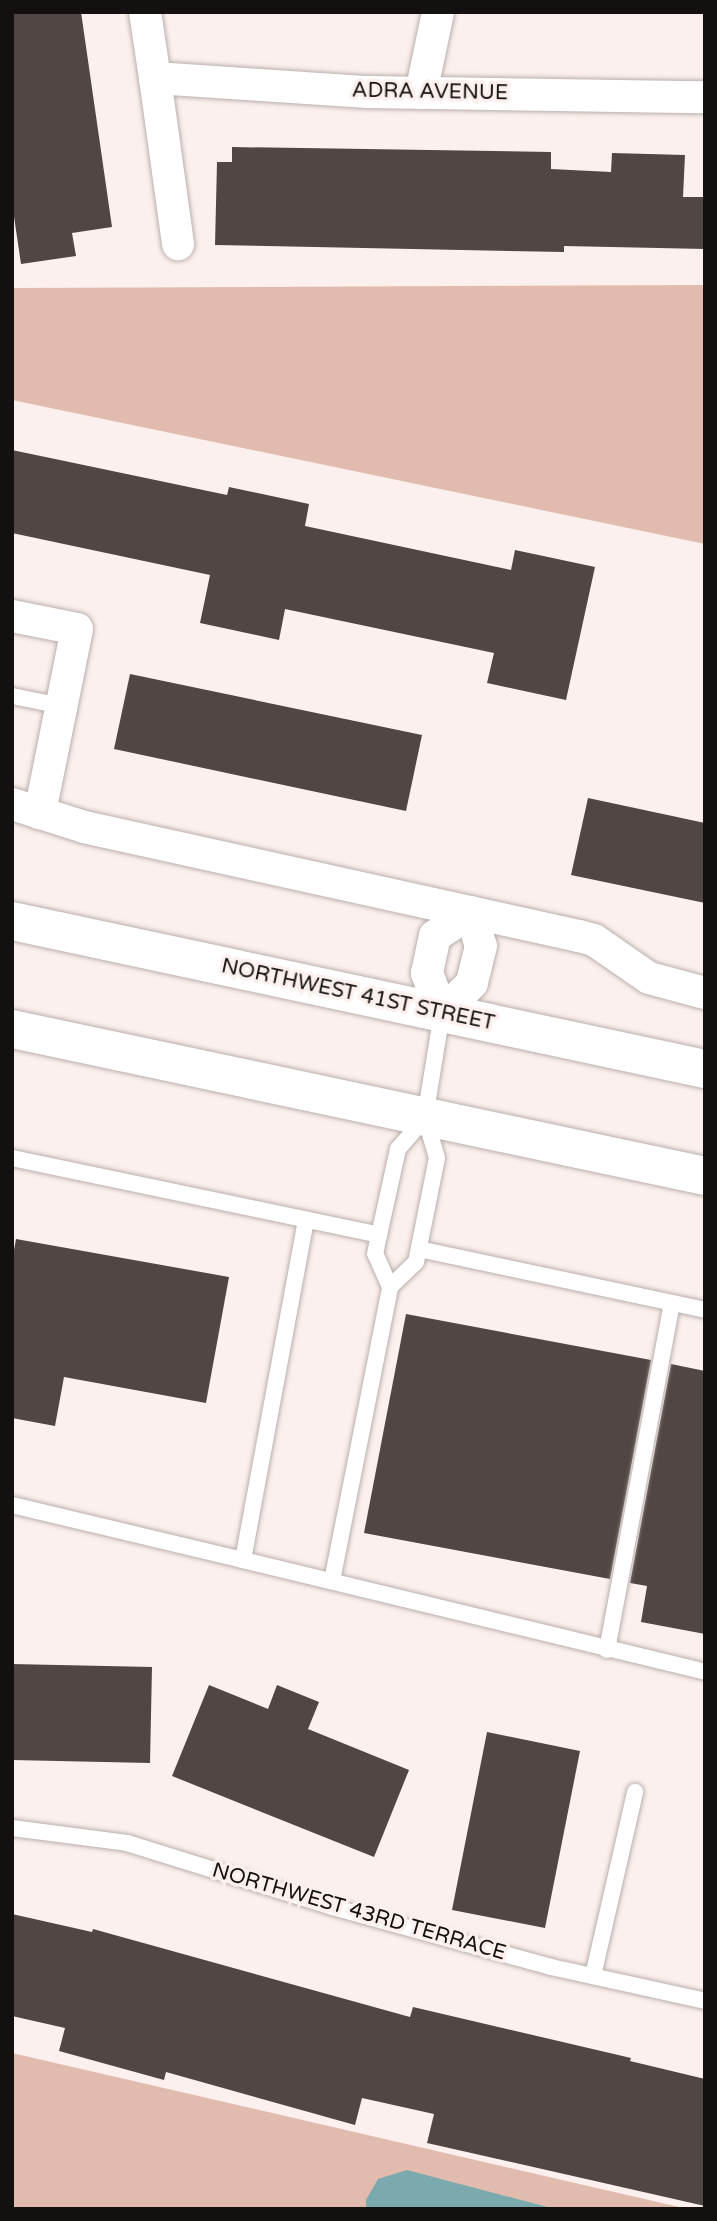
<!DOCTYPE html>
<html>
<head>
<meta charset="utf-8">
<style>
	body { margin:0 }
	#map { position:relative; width:717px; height:2221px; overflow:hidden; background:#fbf0ed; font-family:"Varela Round",sans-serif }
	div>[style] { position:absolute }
	.green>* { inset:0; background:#e2bbaf }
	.water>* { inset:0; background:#7aa9ae }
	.building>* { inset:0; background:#504744 }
	.roads { filter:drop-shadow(0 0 2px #b9afac) drop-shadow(0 0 2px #b9afac) }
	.service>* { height:16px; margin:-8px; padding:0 8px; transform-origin:8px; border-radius:8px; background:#fff }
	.minor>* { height:32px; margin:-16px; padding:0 16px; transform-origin:16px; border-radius:16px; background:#fff }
	.primary>* { height:38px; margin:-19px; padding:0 19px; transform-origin:19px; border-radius:19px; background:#fff }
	span { translate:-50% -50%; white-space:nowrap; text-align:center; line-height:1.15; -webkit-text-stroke:7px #fbf0ed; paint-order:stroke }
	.street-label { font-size:21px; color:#13100f }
	.frame { position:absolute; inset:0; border:14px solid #13100f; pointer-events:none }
</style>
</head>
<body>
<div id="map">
	<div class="green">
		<i style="clip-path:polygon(705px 285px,705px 544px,12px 400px,12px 288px)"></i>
		<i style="clip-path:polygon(12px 2053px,688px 2209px,12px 2209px)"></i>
	</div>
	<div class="water">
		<i style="clip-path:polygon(407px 2170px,555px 2209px,366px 2209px,366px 2200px,378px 2179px)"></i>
	</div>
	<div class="building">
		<i style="clip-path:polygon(12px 12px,81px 12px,112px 227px,72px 233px,76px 256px,21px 264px,12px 203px)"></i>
		<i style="clip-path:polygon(232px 147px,551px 152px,551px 169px,611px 172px,612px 153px,685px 155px,683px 197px,705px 197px,705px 249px,564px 246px,564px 252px,215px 245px,217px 162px,232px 162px)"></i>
		<i style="clip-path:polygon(12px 450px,227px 495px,229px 487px,309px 504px,305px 526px,511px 570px,515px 550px,595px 567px,566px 700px,487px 683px,494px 653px,285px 609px,279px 640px,200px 623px,210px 575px,12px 533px)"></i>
		<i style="clip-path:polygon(130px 674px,422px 735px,406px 811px,114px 749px)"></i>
		<i style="clip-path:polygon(588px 798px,705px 823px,705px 903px,571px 875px)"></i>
		<i style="clip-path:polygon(16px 1239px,229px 1277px,206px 1403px,64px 1377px,55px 1426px,12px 1418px,12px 1261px)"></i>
		<i style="clip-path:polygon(406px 1314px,651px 1360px,610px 1579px,364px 1533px)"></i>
		<i style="clip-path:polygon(671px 1364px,705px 1371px,705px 1634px,641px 1622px,647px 1586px,630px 1583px)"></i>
		<i style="clip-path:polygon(12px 1664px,152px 1667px,150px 1763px,12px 1760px)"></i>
		<i style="clip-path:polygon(209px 1685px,268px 1709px,277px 1685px,319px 1702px,308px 1729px,409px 1770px,374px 1857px,172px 1776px)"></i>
		<i style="clip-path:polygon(487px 1732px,580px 1751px,545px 1928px,452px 1910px)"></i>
		<i style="clip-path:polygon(12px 1914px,92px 1932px,93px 1929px,410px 2017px,413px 2007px,631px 2058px,630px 2061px,705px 2079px,705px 2206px,427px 2143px,434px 2114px,362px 2098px,355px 2125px,166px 2072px,164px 2080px,59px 2051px,65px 2028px,12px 2016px)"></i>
	</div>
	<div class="roads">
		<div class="service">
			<i style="left:12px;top:696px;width:51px;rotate:11.3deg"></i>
			<i style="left:12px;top:1158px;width:375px;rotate:11.8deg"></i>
			<i style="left:306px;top:1220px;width:346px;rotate:100.5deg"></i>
			<i style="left:243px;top:1560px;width:475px;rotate:13.6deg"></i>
			<i style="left:419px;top:1249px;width:292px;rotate:12deg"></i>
			<i style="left:390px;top:1287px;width:36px;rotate:-44deg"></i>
			<i style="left:416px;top:1262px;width:106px;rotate:-78.6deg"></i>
			<i style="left:437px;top:1158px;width:43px;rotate:-106.3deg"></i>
			<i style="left:425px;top:1117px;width:105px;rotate:-80.7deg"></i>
			<i style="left:12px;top:1505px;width:237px;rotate:13.4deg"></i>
			<i style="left:332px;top:1581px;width:300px;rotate:-78.8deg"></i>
			<i style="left:390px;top:1287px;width:36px;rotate:-114deg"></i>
			<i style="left:375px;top:1254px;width:19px;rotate:-78deg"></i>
			<i style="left:379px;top:1235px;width:88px;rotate:-77.5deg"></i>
			<i style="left:398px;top:1149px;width:41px;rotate:-48.9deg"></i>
			<i style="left:607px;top:1650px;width:353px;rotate:-79.4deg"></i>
			<i style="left:12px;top:1828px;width:116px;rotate:7.4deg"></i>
			<i style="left:127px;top:1843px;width:215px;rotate:17.3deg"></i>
			<i style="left:332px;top:1907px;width:227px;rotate:15.3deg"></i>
			<i style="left:551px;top:1967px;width:158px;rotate:12.4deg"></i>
			<i style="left:593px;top:1976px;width:189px;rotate:-77.1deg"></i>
		</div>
		<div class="minor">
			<i style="left:145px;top:12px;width:67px;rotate:81.4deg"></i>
			<i style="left:155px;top:78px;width:213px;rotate:3.8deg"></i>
			<i style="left:368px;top:92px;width:337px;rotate:0.9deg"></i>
			<i style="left:155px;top:78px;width:168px;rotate:82.1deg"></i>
			<i style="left:421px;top:93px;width:83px;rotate:-78.1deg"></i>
			<i style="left:12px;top:616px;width:66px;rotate:11.3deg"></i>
			<i style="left:77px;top:629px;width:188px;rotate:101.4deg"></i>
			<i style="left:12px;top:804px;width:76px;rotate:17.7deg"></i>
			<i style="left:84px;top:827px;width:507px;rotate:12.42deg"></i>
			<i style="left:579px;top:936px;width:16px;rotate:15deg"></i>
			<i style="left:594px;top:940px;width:67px;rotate:34.6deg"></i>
			<i style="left:649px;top:978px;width:58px;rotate:15deg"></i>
			<i style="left:471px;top:912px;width:35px;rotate:74deg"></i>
			<i style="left:481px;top:946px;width:38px;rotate:104deg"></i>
			<i style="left:472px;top:983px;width:42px;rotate:135deg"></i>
			<i style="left:442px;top:1013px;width:43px;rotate:-110.6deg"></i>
			<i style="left:427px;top:973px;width:38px;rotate:-78deg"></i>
			<i style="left:435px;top:936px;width:43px;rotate:-33.7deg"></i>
		</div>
		<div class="primary">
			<i style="left:12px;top:921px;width:709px;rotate:12.06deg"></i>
			<i style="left:12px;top:1029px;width:708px;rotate:11.98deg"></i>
		</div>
	</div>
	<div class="street-label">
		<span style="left:430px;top:92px;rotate:1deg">ADRA AVENUE</span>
		<span style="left:358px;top:995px;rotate:12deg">NORTHWEST 41ST STREET</span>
		<span style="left:359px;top:1912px;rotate:16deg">NORTHWEST 43RD TERRACE</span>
	</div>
	<div class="frame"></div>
</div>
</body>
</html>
